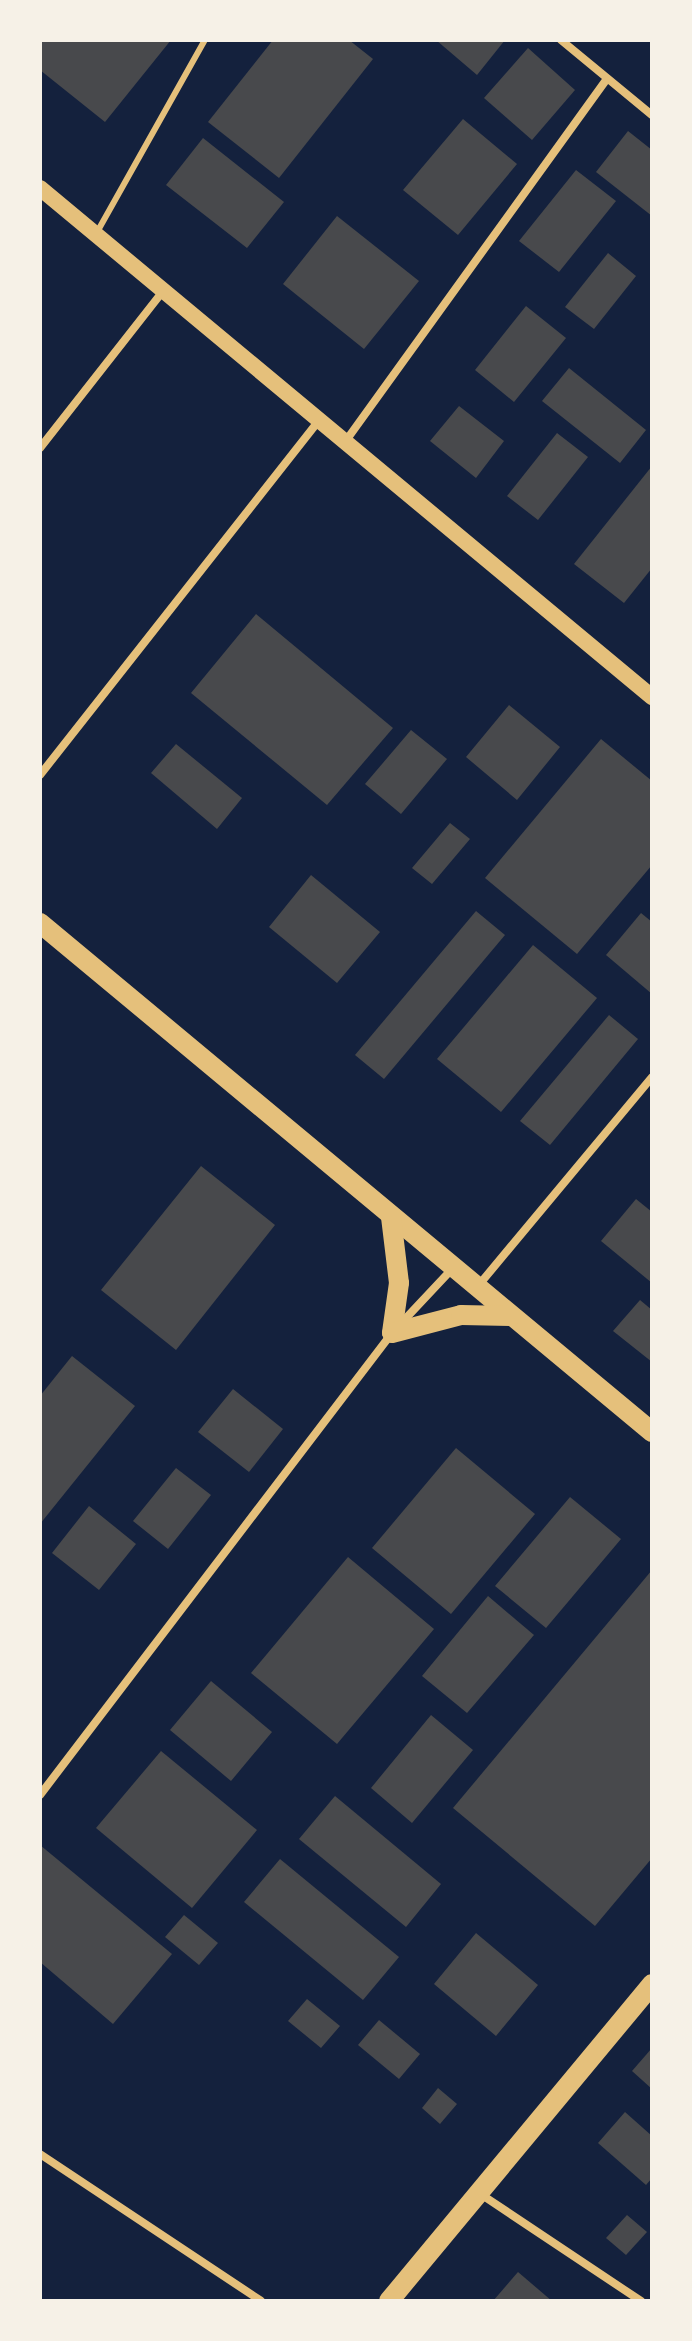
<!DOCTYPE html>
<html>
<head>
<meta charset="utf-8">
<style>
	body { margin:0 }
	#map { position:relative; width:692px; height:2341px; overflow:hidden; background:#14213d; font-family:"Open Sans",sans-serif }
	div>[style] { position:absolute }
	.building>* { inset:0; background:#48494c }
	.service>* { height:6px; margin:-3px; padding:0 3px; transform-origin:3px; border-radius:3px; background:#e5c07b }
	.minor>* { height:8px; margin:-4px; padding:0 4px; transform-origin:4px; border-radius:4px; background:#e5c07b }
	.secondary>* { height:16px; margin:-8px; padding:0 8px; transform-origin:8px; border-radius:8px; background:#e5c07b }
	.primary>* { height:20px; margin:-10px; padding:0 10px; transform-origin:10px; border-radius:10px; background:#e5c07b }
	span { translate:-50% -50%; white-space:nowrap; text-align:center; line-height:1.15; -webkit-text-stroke:6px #f6f1e7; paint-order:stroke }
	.frame { position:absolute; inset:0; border:42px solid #f6f1e7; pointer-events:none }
</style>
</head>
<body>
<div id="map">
	<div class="building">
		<i style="clip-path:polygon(40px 40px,171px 40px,105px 122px,40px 70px)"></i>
		<i style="clip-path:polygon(273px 40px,349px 40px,373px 59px,279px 178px,208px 122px)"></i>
		<i style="clip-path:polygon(436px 40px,505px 40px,477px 75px)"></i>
		<i style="clip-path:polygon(528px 48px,575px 90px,532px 140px,484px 98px)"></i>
		<i style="clip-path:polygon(463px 119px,517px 164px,458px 235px,403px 190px)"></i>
		<i style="clip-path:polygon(628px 131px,652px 150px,652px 216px,596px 172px)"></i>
		<i style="clip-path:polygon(203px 138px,284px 202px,247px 248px,166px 185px)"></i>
		<i style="clip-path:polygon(576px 170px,616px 201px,559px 272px,519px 241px)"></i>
		<i style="clip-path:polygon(337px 216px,419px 281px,364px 349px,283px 284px)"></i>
		<i style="clip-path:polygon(608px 253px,636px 276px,594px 329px,565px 307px)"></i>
		<i style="clip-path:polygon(526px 306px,566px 338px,514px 402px,475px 370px)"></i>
		<i style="clip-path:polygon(569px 368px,646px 430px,620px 463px,542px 401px)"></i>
		<i style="clip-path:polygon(459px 406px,504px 441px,476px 478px,430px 441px)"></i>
		<i style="clip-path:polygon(557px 433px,588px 457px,538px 520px,507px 496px)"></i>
		<i style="clip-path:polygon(652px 466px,652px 568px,624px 603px,574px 564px)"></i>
		<i style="clip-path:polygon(256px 614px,393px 728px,327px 805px,191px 693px)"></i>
		<i style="clip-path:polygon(509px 705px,560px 747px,517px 800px,466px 757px)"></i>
		<i style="clip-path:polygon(411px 730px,447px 759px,401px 814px,365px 784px)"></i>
		<i style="clip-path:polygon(601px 739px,652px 781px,652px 865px,577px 954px,485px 878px)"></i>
		<i style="clip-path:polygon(176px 744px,242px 798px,217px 829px,151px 773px)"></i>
		<i style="clip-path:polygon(450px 823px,470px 839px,432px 884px,412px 868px)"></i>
		<i style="clip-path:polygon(311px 875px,380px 932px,337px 983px,269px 927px)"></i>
		<i style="clip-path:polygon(476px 911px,505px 935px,384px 1079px,355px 1055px)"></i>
		<i style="clip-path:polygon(641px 913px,652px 922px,652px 994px,606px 955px)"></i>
		<i style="clip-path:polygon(533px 945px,597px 998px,501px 1112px,437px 1059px)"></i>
		<i style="clip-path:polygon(609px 1015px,638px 1039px,550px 1145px,520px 1121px)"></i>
		<i style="clip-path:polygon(201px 1166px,275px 1225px,176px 1350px,101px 1290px)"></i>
		<i style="clip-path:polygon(636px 1199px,652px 1212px,652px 1283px,601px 1241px)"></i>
		<i style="clip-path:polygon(640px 1300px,652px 1310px,652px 1362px,613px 1331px)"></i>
		<i style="clip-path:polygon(72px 1356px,135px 1406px,40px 1524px,40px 1396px)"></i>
		<i style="clip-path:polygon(233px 1389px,283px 1429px,249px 1472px,198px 1432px)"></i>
		<i style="clip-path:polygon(456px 1448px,535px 1514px,451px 1614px,372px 1548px)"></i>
		<i style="clip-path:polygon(176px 1468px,211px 1495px,168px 1549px,133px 1521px)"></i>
		<i style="clip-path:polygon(570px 1497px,621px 1539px,546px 1628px,495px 1586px)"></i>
		<i style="clip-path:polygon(89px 1506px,136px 1544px,99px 1590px,52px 1553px)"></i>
		<i style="clip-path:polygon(348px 1557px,434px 1629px,337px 1744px,251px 1673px)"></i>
		<i style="clip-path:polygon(652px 1570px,652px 1858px,595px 1926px,453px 1808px)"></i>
		<i style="clip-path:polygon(488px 1596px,534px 1635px,467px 1713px,422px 1676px)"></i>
		<i style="clip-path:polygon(211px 1681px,272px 1732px,231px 1781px,170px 1730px)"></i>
		<i style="clip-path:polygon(431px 1715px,473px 1750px,412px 1823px,371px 1788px)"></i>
		<i style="clip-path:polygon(161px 1751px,257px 1830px,192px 1908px,96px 1828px)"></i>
		<i style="clip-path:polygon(335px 1796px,441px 1884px,406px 1927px,299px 1839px)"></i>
		<i style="clip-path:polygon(40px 1845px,172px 1954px,113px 2024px,40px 1962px)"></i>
		<i style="clip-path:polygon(280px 1859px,399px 1957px,363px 2000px,244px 1902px)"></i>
		<i style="clip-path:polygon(184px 1915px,218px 1943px,199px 1965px,165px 1937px)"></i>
		<i style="clip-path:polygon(476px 1933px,538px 1985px,496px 2036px,434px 1984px)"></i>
		<i style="clip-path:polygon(307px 1999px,340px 2026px,321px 2048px,288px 2021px)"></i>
		<i style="clip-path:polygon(379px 2020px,420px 2054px,399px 2079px,358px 2045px)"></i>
		<i style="clip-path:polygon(652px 2048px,652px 2089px,632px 2071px)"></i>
		<i style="clip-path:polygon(438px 2088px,457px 2104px,440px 2124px,422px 2108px)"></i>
		<i style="clip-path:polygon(625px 2112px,652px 2136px,652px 2178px,646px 2185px,598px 2143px)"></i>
		<i style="clip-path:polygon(627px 2215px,647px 2232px,626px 2255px,606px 2238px)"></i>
		<i style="clip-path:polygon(518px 2272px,552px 2301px,493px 2301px)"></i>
	</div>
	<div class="service">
		<i style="left:96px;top:234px;width:223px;rotate:-60.7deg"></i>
	</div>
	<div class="minor">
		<i style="left:561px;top:40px;width:118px;rotate:39.5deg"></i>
		<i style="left:345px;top:442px;width:448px;rotate:-54.2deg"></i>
		<i style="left:40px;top:448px;width:199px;rotate:-51.9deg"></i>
		<i style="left:40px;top:775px;width:451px;rotate:-51.8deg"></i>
		<i style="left:478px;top:1286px;width:272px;rotate:-50.2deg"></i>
		<i style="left:40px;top:1795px;width:581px;rotate:-52.7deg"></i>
		<i style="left:392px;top:1333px;width:89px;rotate:-46.8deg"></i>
		<i style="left:40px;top:2154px;width:265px;rotate:33.6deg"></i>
		<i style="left:479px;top:2193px;width:195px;rotate:33.7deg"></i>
	</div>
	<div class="secondary">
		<i style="left:40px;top:188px;width:796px;rotate:39.75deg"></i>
	</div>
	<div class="primary">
		<i style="left:40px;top:923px;width:796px;rotate:39.75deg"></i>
		<i style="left:391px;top:1217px;width:66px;rotate:83.1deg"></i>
		<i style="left:399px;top:1283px;width:50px;rotate:98deg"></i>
		<i style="left:392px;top:1333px;width:71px;rotate:-14.6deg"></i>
		<i style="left:461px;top:1315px;width:50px;rotate:1.1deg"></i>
		<i style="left:389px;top:2301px;width:412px;rotate:-50.3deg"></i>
	</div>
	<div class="frame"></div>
</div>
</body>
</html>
